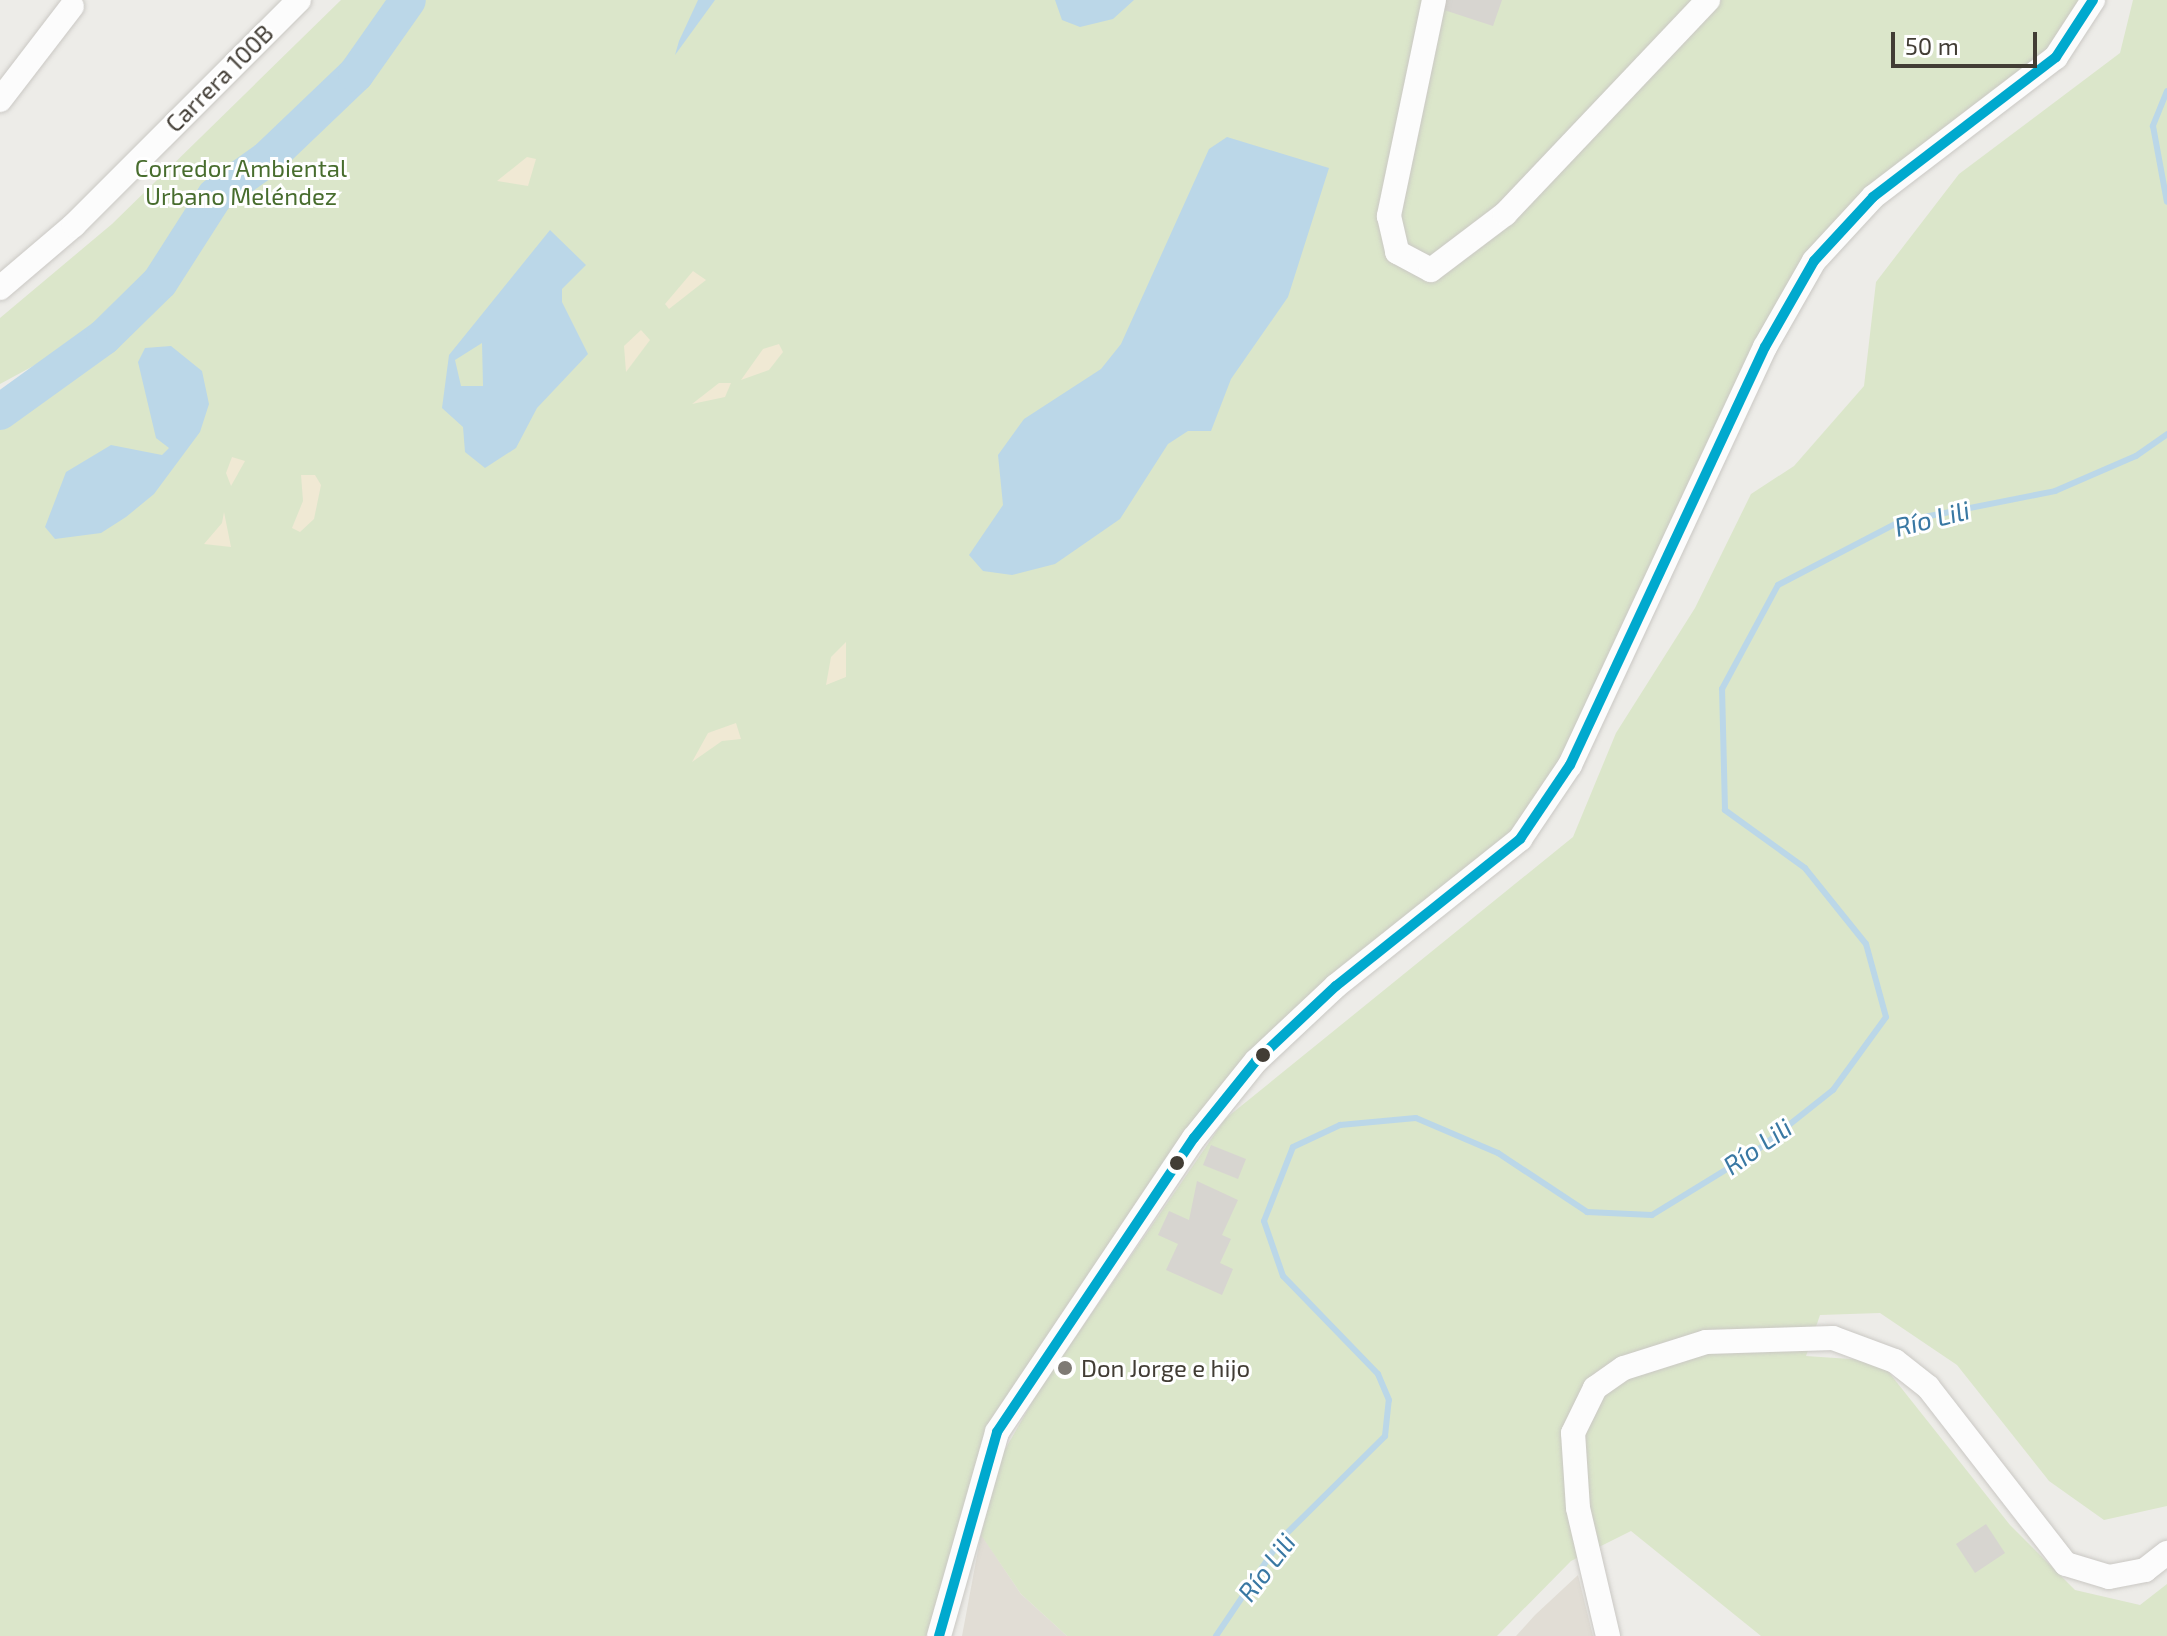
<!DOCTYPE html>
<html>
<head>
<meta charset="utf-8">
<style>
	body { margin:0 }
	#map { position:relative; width:2167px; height:1636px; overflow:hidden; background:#edece8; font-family:"Exo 2",sans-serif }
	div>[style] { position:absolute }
	.residential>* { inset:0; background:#e1ddd5 }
	.green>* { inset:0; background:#dbe6ca }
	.sand>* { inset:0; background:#f0e9d4 }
	.water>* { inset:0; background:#bbd7e8 }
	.stream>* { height:6px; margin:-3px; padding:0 3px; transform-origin:3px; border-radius:3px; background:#bbd7e8 }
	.river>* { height:36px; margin:-18px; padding:0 18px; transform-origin:18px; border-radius:18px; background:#bbd7e8 }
	.building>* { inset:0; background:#d7d5d0 }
	.roads { filter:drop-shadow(0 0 2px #cac8c4) drop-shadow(0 0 2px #cac8c4) }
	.minor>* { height:24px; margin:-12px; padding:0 12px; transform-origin:12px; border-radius:12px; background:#fcfcfc }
	.bus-1>* { height:10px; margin:-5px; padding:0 5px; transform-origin:5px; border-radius:5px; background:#00a9ce }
	.dots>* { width:22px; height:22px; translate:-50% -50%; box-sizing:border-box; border:4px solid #fff; border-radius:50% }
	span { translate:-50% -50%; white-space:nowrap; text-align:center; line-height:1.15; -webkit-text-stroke:6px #fff; paint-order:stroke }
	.street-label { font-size:24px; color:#423d35 }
	.park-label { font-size:24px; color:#486d2e }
	.poi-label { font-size:24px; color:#423d35 }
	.left { translate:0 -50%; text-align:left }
	.water-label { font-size:26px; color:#3978a3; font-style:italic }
	.scale { position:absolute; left:1891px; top:32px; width:146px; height:36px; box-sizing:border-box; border:4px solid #423d35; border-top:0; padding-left:10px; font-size:24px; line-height:28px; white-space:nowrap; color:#423d35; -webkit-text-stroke:6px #fff; paint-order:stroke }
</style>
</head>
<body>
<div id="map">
	<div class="residential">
		<i style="clip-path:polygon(981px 1534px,1021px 1594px,1067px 1636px,962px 1636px)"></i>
		<i style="clip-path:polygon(1578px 1575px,1593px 1636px,1516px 1636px,1535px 1615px)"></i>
	</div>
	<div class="green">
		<i style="clip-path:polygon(341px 0,2093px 0,2085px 21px,1814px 261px,1547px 804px,1256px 1061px,1020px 1387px,939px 1636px,0 1636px,0 412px,124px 317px,0 384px,0 318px,112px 224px)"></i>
		<i style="clip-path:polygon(2133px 0,2167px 0,2167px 1506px,2104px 1520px,2049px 1481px,1957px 1365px,1880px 1313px,1820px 1315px,1806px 1356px,1865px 1360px,1887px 1370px,2010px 1525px,2075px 1590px,2140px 1605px,2167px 1584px,2167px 1636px,1761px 1636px,1631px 1531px,1571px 1561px,1497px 1636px,1067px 1636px,1021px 1594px,981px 1535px,999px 1460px,1039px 1390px,1225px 1119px,1573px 837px,1616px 733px,1695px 608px,1751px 494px,1794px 466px,1864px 386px,1876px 282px,1959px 174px,2120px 53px)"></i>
	</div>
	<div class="sand">
		<i style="clip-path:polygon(527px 157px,536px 159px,528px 186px,497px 181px)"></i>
		<i style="clip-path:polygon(693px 271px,706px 280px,669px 309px,665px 304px)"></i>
		<i style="clip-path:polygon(641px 330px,650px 340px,626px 372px,624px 346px)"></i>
		<i style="clip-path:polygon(779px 344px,783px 352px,769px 370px,741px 380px,763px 349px)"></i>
		<i style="clip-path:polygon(719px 383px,731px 383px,725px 397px,692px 404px)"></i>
		<i style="clip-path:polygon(232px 457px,245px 461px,231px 486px,226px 473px)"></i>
		<i style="clip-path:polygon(301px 475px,315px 475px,321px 485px,314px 519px,300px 532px,292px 528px,303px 501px)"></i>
		<i style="clip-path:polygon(224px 512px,231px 547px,204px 544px,222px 523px)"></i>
		<i style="clip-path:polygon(846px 642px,846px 677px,826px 685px,831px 657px)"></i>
		<i style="clip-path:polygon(736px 723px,741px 739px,722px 741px,692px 762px,708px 733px)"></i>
	</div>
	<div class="water">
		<i style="clip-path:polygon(698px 0,715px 0,675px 55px,679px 41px)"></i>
		<i style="clip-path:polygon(1055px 0,1134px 0,1113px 19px,1080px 27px,1062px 20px)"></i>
		<i style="clip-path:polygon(1227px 137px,1329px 168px,1288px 297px,1231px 379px,1211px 431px,1188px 431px,1168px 444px,1120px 519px,1055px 564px,1012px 575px,983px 571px,969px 555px,1003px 505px,998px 455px,1024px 419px,1101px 369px,1121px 344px,1209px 149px)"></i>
		<i style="clip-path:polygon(evenodd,550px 230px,586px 265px,562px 289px,562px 302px,588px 354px,537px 408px,516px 448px,485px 468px,465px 452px,463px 427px,442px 408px,449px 355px,550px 230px,482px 343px,483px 386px,461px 386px,455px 360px,482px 343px)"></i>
		<i style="clip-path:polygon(171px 346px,202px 371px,209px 404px,200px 432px,154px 494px,126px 517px,101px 533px,55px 539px,45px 527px,66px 472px,111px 445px,162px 455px,169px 448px,156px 438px,138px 362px,145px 348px)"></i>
	</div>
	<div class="stream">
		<i style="left:2167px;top:91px;width:38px;rotate:112deg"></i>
		<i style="left:2153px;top:126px;width:77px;rotate:79.6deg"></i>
		<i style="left:1216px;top:1636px;width:118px;rotate:-56deg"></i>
		<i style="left:1282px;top:1538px;width:145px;rotate:-44.7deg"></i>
		<i style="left:1385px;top:1436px;width:36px;rotate:-84deg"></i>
		<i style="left:1389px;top:1400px;width:28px;rotate:-113deg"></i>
		<i style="left:1378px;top:1374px;width:136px;rotate:-134.1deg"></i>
		<i style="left:1283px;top:1276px;width:58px;rotate:-109.1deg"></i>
		<i style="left:1264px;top:1221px;width:79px;rotate:-68.6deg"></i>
		<i style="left:1293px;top:1147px;width:52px;rotate:-25.1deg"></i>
		<i style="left:1340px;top:1125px;width:76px;rotate:-5.3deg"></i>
		<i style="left:1416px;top:1118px;width:89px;rotate:23.1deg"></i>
		<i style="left:1498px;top:1153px;width:107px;rotate:33.5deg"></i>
		<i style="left:1587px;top:1212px;width:65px;rotate:2.6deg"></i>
		<i style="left:1652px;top:1215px;width:121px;rotate:-31.5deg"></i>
		<i style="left:1755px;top:1152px;width:100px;rotate:-38.5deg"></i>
		<i style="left:1833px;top:1090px;width:90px;rotate:-54deg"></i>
		<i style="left:1886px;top:1017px;width:76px;rotate:-105.3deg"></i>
		<i style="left:1866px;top:944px;width:97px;rotate:-128.8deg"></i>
		<i style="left:1805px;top:868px;width:99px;rotate:-144.1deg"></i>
		<i style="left:1725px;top:810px;width:121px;rotate:-91.4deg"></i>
		<i style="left:1722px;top:689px;width:118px;rotate:-61.7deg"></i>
		<i style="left:1778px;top:585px;width:136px;rotate:-27.5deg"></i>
		<i style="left:1899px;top:522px;width:159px;rotate:-11.2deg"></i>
		<i style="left:2055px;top:491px;width:88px;rotate:-23.4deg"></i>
		<i style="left:2136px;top:456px;width:38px;rotate:-35deg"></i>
	</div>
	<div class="river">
		<i style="left:0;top:412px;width:128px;rotate:-35.8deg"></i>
		<i style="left:104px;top:337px;width:78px;rotate:-44.5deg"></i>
		<i style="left:160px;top:282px;width:102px;rotate:-57.4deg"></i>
		<i style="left:215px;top:196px;width:64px;rotate:-35.4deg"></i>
		<i style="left:267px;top:159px;width:123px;rotate:-43.7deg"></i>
		<i style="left:356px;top:74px;width:90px;rotate:-54.9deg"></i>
	</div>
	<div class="building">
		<i style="clip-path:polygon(1440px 0,1502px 0,1493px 26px,1438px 8px)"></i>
		<i style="clip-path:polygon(1211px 1145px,1246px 1159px,1238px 1179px,1203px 1165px)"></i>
		<i style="clip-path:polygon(1197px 1181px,1238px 1200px,1222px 1235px,1231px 1239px,1220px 1263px,1233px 1269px,1222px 1295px,1166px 1270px,1178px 1244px,1158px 1235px,1169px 1211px,1189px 1220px)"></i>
		<i style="clip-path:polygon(1986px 1524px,2005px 1553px,1975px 1573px,1956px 1544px)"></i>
	</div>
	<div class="roads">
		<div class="minor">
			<i style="left:1434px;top:0;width:221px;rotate:101.8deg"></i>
			<i style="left:1389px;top:216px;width:37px;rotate:77deg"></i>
			<i style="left:1397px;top:252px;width:38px;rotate:28deg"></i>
			<i style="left:1431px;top:270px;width:93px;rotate:-37.1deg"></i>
			<i style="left:1505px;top:214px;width:295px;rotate:-46.5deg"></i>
			<i style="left:0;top:100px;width:118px;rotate:-52.5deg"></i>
			<i style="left:0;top:288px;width:97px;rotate:-40.4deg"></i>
			<i style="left:74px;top:225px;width:318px;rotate:-45deg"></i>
			<i style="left:939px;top:1636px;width:212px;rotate:-74.1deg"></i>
			<i style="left:997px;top:1432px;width:354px;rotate:-56.2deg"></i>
			<i style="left:1194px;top:1138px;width:99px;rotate:-51.2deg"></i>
			<i style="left:1256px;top:1061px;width:110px;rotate:-43.2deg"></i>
			<i style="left:1336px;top:986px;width:236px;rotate:-38.6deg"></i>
			<i style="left:1520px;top:839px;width:89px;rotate:-56deg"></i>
			<i style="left:1570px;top:765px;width:461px;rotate:-65deg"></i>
			<i style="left:1765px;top:347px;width:99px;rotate:-60.3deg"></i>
			<i style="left:1814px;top:261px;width:87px;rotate:-47.3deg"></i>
			<i style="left:1873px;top:197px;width:230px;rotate:-37.4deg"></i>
			<i style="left:2056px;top:57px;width:68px;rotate:-57deg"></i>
			<i style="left:1608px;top:1636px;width:131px;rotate:-103.2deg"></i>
			<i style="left:1578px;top:1508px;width:75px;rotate:-93.8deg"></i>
			<i style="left:1573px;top:1433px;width:50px;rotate:-63.9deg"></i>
			<i style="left:1595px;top:1388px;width:35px;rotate:-35deg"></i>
			<i style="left:1624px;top:1368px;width:86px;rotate:-17.6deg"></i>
			<i style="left:1706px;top:1342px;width:127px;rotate:-1.8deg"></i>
			<i style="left:1833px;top:1338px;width:66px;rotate:20.4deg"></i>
			<i style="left:1895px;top:1361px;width:42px;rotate:38.2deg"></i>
			<i style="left:1928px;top:1387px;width:224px;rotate:52.1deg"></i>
			<i style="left:2066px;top:1564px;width:45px;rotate:16.8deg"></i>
			<i style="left:2109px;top:1577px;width:37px;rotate:-11deg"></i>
			<i style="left:2145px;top:1570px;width:28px;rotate:-38deg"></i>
		</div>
	</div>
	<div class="bus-1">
		<i style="left:939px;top:1636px;width:212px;rotate:-74.1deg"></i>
		<i style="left:997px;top:1432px;width:354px;rotate:-56.2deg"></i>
		<i style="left:1194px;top:1138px;width:99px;rotate:-51.2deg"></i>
		<i style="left:1256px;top:1061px;width:110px;rotate:-43.2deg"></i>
		<i style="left:1336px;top:986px;width:236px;rotate:-38.6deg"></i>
		<i style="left:1520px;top:839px;width:89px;rotate:-56deg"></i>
		<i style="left:1570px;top:765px;width:461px;rotate:-65deg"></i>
		<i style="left:1765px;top:347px;width:99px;rotate:-60.3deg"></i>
		<i style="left:1814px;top:261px;width:87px;rotate:-47.3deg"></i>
		<i style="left:1873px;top:197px;width:230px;rotate:-37.4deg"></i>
		<i style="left:2056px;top:57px;width:68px;rotate:-57deg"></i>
	</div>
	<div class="dots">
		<i style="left:1263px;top:1055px;background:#423d35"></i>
		<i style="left:1177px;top:1163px;background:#423d35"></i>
		<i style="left:1065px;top:1368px;background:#7e7a74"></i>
	</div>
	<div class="street-label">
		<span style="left:219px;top:78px;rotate:-45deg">Carrera 100B</span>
	</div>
	<div class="park-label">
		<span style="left:241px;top:182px">Corredor Ambiental<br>Urbano Meléndez</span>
	</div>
	<div class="poi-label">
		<span class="left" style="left:1081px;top:1368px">Don Jorge e hijo</span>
	</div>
	<div class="water-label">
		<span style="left:1932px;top:518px;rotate:-14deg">Río Lili</span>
		<span style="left:1757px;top:1146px;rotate:-35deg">Río Lili</span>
		<span style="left:1266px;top:1567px;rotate:-53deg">Río Lili</span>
	</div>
	<div class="scale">50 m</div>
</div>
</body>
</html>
